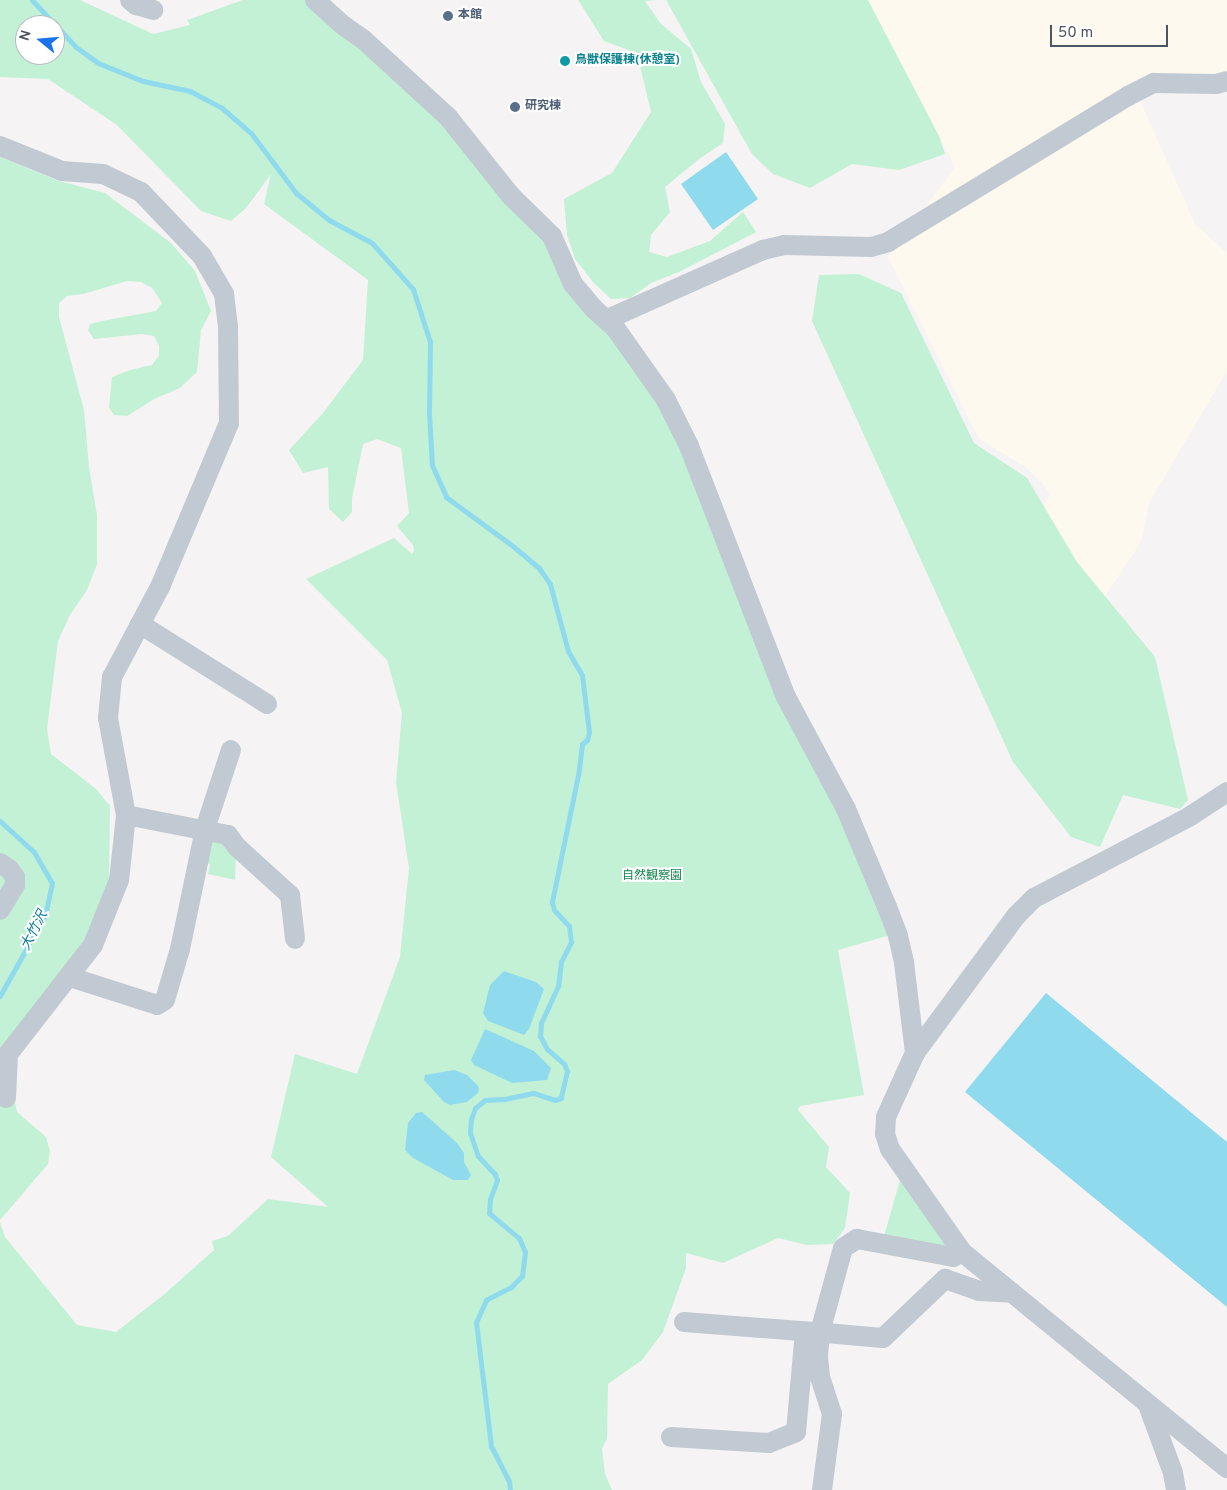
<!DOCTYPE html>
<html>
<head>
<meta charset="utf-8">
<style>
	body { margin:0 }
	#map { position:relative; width:1227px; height:1490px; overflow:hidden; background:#f5f3f3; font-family:Overpass,"Noto Sans JP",sans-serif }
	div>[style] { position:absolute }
	.commercial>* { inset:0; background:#fdf9ef }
	.green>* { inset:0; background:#c3f1d5 }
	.water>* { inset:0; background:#90daee }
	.stream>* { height:5px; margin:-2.5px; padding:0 2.5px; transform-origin:2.5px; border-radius:2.5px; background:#90daee }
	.minor>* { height:20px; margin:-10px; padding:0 10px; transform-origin:10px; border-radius:10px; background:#c1cad2 }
	.dots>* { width:14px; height:14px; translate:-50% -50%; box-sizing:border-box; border:2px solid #fff; border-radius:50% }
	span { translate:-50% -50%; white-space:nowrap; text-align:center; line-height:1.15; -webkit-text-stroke:4px #fff; paint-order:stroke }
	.service-label { font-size:12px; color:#4e5e75; font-weight:700 }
	.left { translate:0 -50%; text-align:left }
	.culture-label { font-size:12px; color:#0d838f; font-weight:700 }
	.park-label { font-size:12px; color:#17864f }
	.water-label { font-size:14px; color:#0c7c9b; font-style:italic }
	.north { position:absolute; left:15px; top:15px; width:50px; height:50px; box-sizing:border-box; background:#fff; border:1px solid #b7bbc0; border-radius:50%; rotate:287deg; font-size:14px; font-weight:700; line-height:20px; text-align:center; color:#4a5661 }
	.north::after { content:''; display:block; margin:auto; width:18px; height:22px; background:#1a73e8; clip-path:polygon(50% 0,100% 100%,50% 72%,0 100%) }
	.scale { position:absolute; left:1050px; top:25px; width:118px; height:22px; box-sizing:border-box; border:2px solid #4a5661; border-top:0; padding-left:6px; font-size:15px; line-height:18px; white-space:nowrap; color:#4a5661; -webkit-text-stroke:4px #fff; paint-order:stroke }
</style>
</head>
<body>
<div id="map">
	<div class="commercial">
		<i style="clip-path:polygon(867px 0,1227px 0,1227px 78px,1143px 80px,1142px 105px,1195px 224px,1227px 253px,1227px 371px,1149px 503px,1141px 542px,1093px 615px,1029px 526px,1051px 494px,1030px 470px,979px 439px,888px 257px,955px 167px)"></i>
	</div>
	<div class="green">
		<i style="clip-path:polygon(evenodd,0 0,80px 0,153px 34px,190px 25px,187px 20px,243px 0,312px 0,448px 120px,550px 241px,665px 406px,847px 819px,894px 934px,838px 950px,864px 1095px,800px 1106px,798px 1110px,829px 1147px,826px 1167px,850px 1193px,845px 1228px,833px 1244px,807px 1245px,778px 1238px,723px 1263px,686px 1253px,686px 1268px,663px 1332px,642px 1360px,608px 1384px,607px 1439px,602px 1448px,605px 1474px,612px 1490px,0 1490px,0 1222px,5px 1237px,77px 1325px,116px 1332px,167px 1292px,214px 1250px,212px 1241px,228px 1236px,268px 1199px,328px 1207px,271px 1157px,295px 1054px,357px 1074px,400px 957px,409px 868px,396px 782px,402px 713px,387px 660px,306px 579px,394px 538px,412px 554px,414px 551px,413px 545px,397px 526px,409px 513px,401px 448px,377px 439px,363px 444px,352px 498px,352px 512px,343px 522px,329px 509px,328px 467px,303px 473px,289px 450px,323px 413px,363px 360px,368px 280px,264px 204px,271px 174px,246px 208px,231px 221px,201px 211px,117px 125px,48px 79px,0 77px,0 0,25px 25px,55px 25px,55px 55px,25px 55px,25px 25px)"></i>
		<i style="clip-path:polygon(578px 0,656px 0,645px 1px,660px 23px,691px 49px,701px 82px,725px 124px,723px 143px,699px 159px,665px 187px,670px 212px,651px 235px,649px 252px,667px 257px,710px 241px,743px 212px,756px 232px,681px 271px,651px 283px,630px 298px,611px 299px,593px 282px,575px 259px,567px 235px,564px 199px,612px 173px,651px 112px,637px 53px,604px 41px)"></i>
		<i style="clip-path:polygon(666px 0,868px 0,939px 136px,945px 154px,899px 170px,852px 164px,810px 188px,773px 174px,752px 154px)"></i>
		<i style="clip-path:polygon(0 157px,59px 181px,105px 193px,171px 243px,195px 271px,211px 311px,201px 330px,197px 372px,180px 388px,154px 399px,127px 416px,114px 415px,109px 408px,112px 377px,130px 370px,152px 365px,159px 356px,159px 346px,154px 336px,142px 334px,94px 339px,88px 330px,90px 324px,102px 321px,156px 311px,162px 303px,152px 288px,141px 282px,127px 281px,83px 294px,67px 296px,59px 303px,59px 317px,84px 410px,89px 467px,97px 515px,97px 564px,87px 590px,70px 615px,58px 641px,47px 729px,51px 754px,96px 789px,110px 806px,109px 879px,95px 920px,83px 942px,8px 1070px,17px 1112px,46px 1137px,50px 1151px,48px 1164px,0 1220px)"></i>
		<i style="clip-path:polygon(859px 274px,901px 293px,974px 443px,1027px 478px,1077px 562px,1155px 657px,1188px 800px,1180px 809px,1123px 795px,1100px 847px,1071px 837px,1013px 762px,812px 321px,819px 275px)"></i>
		<i style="clip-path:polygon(214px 836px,236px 854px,235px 880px,208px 874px,210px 864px,204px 863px)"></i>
		<i style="clip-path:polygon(900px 1180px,950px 1249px,883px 1240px)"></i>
	</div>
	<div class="water">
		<i style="clip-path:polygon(726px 152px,758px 199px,713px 230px,681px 184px)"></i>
		<i style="clip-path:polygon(504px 971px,536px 982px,544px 989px,529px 1029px,524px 1035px,488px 1021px,483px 1013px,490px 985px)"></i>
		<i style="clip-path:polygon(1046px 993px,1227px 1142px,1227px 1307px,965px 1092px)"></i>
		<i style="clip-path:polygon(485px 1029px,534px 1051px,551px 1068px,547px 1080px,512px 1083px,474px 1065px,471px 1060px)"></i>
		<i style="clip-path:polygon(454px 1070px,467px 1075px,479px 1087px,478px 1093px,467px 1102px,450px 1105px,444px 1102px,424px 1080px,425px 1075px)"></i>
		<i style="clip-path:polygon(422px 1112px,457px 1143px,464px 1153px,464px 1162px,471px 1175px,468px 1180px,453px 1180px,413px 1158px,405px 1150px,408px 1123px,416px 1113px)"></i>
	</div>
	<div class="stream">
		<i style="left:32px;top:0;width:64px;rotate:46.9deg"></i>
		<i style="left:76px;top:47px;width:27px;rotate:36deg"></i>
		<i style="left:98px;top:63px;width:48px;rotate:21.8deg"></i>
		<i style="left:143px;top:81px;width:48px;rotate:12deg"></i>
		<i style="left:190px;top:91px;width:36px;rotate:28deg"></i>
		<i style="left:222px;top:108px;width:38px;rotate:41deg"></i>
		<i style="left:251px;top:133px;width:75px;rotate:53.1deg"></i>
		<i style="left:296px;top:193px;width:43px;rotate:39.3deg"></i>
		<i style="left:329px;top:220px;width:49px;rotate:28.1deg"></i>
		<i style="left:372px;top:243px;width:62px;rotate:48.3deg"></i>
		<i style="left:413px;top:289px;width:56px;rotate:72.2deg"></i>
		<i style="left:430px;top:342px;width:71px;rotate:90.8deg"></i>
		<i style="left:429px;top:413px;width:52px;rotate:86.7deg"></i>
		<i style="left:432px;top:465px;width:35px;rotate:66deg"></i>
		<i style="left:446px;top:497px;width:84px;rotate:36.3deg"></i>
		<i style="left:514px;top:547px;width:33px;rotate:40deg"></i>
		<i style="left:539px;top:568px;width:19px;rotate:55deg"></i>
		<i style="left:550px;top:584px;width:69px;rotate:75deg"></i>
		<i style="left:568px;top:651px;width:28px;rotate:60deg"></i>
		<i style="left:582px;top:675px;width:57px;rotate:83deg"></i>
		<i style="left:589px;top:732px;width:8px;rotate:104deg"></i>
		<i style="left:587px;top:740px;width:6px;rotate:141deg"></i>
		<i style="left:582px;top:744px;width:31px;rotate:97deg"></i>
		<i style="left:578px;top:775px;width:130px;rotate:101.6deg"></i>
		<i style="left:552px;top:902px;width:8px;rotate:76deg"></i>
		<i style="left:554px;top:910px;width:22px;rotate:47deg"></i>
		<i style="left:569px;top:926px;width:16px;rotate:83deg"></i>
		<i style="left:571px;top:942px;width:22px;rotate:117deg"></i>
		<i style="left:561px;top:962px;width:24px;rotate:97deg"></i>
		<i style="left:558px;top:986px;width:41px;rotate:114.7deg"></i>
		<i style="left:541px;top:1023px;width:13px;rotate:94deg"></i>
		<i style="left:540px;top:1036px;width:15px;rotate:62deg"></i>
		<i style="left:547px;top:1049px;width:23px;rotate:41deg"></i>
		<i style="left:564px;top:1064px;width:8px;rotate:67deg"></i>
		<i style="left:567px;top:1071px;width:28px;rotate:103deg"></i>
		<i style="left:561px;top:1098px;width:6px;rotate:162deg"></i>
		<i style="left:555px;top:1100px;width:23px;rotate:-162deg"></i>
		<i style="left:533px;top:1093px;width:30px;rotate:168deg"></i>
		<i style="left:504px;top:1099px;width:19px;rotate:177deg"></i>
		<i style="left:485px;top:1100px;width:13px;rotate:141deg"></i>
		<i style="left:475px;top:1108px;width:12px;rotate:110deg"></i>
		<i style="left:471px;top:1119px;width:14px;rotate:94deg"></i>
		<i style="left:470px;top:1133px;width:24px;rotate:71deg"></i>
		<i style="left:478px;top:1156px;width:25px;rotate:47deg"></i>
		<i style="left:495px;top:1174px;width:6px;rotate:72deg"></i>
		<i style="left:497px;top:1180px;width:20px;rotate:110deg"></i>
		<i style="left:490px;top:1199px;width:14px;rotate:94deg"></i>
		<i style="left:489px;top:1213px;width:39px;rotate:40deg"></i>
		<i style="left:519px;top:1238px;width:15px;rotate:67deg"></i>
		<i style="left:525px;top:1252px;width:24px;rotate:97deg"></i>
		<i style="left:522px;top:1276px;width:16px;rotate:135deg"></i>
		<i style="left:511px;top:1287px;width:28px;rotate:153deg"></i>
		<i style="left:486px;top:1300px;width:24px;rotate:114deg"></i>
		<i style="left:476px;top:1322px;width:125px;rotate:83.1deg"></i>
		<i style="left:491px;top:1446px;width:39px;rotate:63deg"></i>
		<i style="left:509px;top:1481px;width:9px;rotate:84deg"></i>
		<i style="left:0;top:821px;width:46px;rotate:42.4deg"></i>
		<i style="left:34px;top:852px;width:36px;rotate:60deg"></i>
		<i style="left:52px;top:883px;width:33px;rotate:102deg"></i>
		<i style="left:45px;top:915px;width:93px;rotate:119.1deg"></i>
	</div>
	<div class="minor">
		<i style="left:130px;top:0;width:8px;rotate:40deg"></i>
		<i style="left:136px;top:5px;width:18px;rotate:16deg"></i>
		<i style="left:315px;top:0;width:39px;rotate:42deg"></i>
		<i style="left:344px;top:26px;width:24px;rotate:35deg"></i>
		<i style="left:364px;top:40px;width:114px;rotate:42.5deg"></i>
		<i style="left:448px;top:117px;width:101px;rotate:51.4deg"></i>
		<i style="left:511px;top:196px;width:57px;rotate:44.3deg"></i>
		<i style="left:552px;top:236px;width:52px;rotate:66.4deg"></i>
		<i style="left:573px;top:284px;width:31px;rotate:50deg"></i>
		<i style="left:593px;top:308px;width:31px;rotate:42deg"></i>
		<i style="left:616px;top:329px;width:87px;rotate:54.8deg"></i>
		<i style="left:666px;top:400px;width:51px;rotate:63.4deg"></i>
		<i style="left:689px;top:446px;width:269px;rotate:68.9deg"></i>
		<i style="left:786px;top:697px;width:127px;rotate:61.8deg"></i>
		<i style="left:846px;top:809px;width:106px;rotate:67.3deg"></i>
		<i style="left:887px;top:907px;width:31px;rotate:69deg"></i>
		<i style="left:898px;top:936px;width:28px;rotate:77deg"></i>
		<i style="left:904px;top:963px;width:91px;rotate:83deg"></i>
		<i style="left:0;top:146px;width:67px;rotate:22deg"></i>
		<i style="left:62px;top:171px;width:41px;rotate:4.2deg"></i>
		<i style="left:103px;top:174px;width:42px;rotate:25.3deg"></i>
		<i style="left:141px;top:192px;width:88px;rotate:46.4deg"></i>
		<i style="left:202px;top:256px;width:44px;rotate:59.9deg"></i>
		<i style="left:224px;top:294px;width:34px;rotate:83deg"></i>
		<i style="left:228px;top:328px;width:95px;rotate:89.4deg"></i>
		<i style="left:229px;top:423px;width:176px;rotate:112.8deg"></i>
		<i style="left:161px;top:585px;width:104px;rotate:118deg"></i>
		<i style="left:112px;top:677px;width:41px;rotate:95.6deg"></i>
		<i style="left:108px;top:718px;width:99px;rotate:79.5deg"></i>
		<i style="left:126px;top:815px;width:65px;rotate:96.1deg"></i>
		<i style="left:119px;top:880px;width:70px;rotate:111.8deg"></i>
		<i style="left:93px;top:945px;width:138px;rotate:127.9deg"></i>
		<i style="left:8px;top:1054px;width:44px;rotate:92.6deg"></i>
		<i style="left:608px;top:319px;width:170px;rotate:-24deg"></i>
		<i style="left:763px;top:250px;width:22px;rotate:-13deg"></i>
		<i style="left:784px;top:245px;width:87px;rotate:1.3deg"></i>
		<i style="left:871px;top:247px;width:18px;rotate:-16deg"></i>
		<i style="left:888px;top:242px;width:281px;rotate:-31.3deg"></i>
		<i style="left:1128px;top:96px;width:29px;rotate:-27deg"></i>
		<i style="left:1154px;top:83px;width:62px;rotate:0.9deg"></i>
		<i style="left:1216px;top:84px;width:11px;rotate:-15deg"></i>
		<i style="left:140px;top:624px;width:150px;rotate:32.2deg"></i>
		<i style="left:1227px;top:792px;width:45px;rotate:146.7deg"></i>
		<i style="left:1189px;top:817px;width:175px;rotate:152.4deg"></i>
		<i style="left:1034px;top:898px;width:25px;rotate:135deg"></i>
		<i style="left:1016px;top:916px;width:170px;rotate:126.4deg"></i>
		<i style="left:915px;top:1053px;width:70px;rotate:114.4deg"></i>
		<i style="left:886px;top:1117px;width:17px;rotate:93deg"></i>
		<i style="left:885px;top:1134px;width:16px;rotate:72deg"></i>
		<i style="left:890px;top:1149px;width:126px;rotate:55deg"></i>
		<i style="left:962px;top:1252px;width:342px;rotate:39.2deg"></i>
		<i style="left:126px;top:815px;width:104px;rotate:11.1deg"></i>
		<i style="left:228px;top:835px;width:15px;rotate:53deg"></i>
		<i style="left:237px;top:847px;width:72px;rotate:42.2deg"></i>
		<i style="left:290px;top:895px;width:44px;rotate:83.5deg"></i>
		<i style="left:0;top:863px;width:11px;rotate:34deg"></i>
		<i style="left:9px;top:869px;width:10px;rotate:53deg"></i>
		<i style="left:15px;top:877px;width:8px;rotate:90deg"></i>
		<i style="left:15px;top:885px;width:29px;rotate:121deg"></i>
		<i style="left:70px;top:977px;width:91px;rotate:17.8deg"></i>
		<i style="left:157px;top:1005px;width:9px;rotate:-32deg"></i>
		<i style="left:165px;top:1000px;width:53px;rotate:-73.6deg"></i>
		<i style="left:180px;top:949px;width:123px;rotate:-78.2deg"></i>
		<i style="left:205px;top:829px;width:83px;rotate:-71.8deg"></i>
		<i style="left:684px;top:1322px;width:130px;rotate:4.4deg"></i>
		<i style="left:826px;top:1333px;width:57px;rotate:5deg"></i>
		<i style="left:883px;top:1338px;width:86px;rotate:-43.6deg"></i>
		<i style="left:945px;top:1279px;width:36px;rotate:19deg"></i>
		<i style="left:979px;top:1291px;width:33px;rotate:3deg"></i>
		<i style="left:1148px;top:1405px;width:72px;rotate:69.8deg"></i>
		<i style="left:1173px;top:1473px;width:17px;rotate:80deg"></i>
		<i style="left:671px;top:1437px;width:98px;rotate:3.5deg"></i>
		<i style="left:769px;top:1443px;width:29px;rotate:-22deg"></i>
		<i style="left:796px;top:1432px;width:101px;rotate:-84.9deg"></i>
		<i style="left:822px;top:1490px;width:77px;rotate:-82.5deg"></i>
		<i style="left:832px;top:1414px;width:40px;rotate:-108deg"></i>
		<i style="left:820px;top:1376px;width:20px;rotate:-96deg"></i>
		<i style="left:818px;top:1356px;width:24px;rotate:-85deg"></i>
		<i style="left:820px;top:1332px;width:87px;rotate:-74.7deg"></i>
		<i style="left:843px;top:1248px;width:17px;rotate:-33deg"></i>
		<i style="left:857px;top:1239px;width:98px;rotate:10.6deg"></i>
		<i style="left:953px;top:1257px;width:10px;rotate:-29deg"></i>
	</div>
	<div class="dots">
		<i style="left:448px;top:16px;background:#5c6f8a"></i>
		<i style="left:565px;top:61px;background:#0f9aa8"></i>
		<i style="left:515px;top:107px;background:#5c6f8a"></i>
	</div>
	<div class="service-label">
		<span class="left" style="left:458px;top:16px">本館</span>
		<span class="left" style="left:525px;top:107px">研究棟</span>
	</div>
	<div class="culture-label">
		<span class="left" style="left:575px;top:61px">鳥獣保護棟(休憩室)</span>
	</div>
	<div class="park-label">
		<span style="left:652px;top:877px">自然観察園</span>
	</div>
	<div class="water-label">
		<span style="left:35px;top:931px;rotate:-63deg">大竹沢</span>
	</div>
	<div class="north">N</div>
	<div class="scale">50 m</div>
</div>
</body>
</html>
